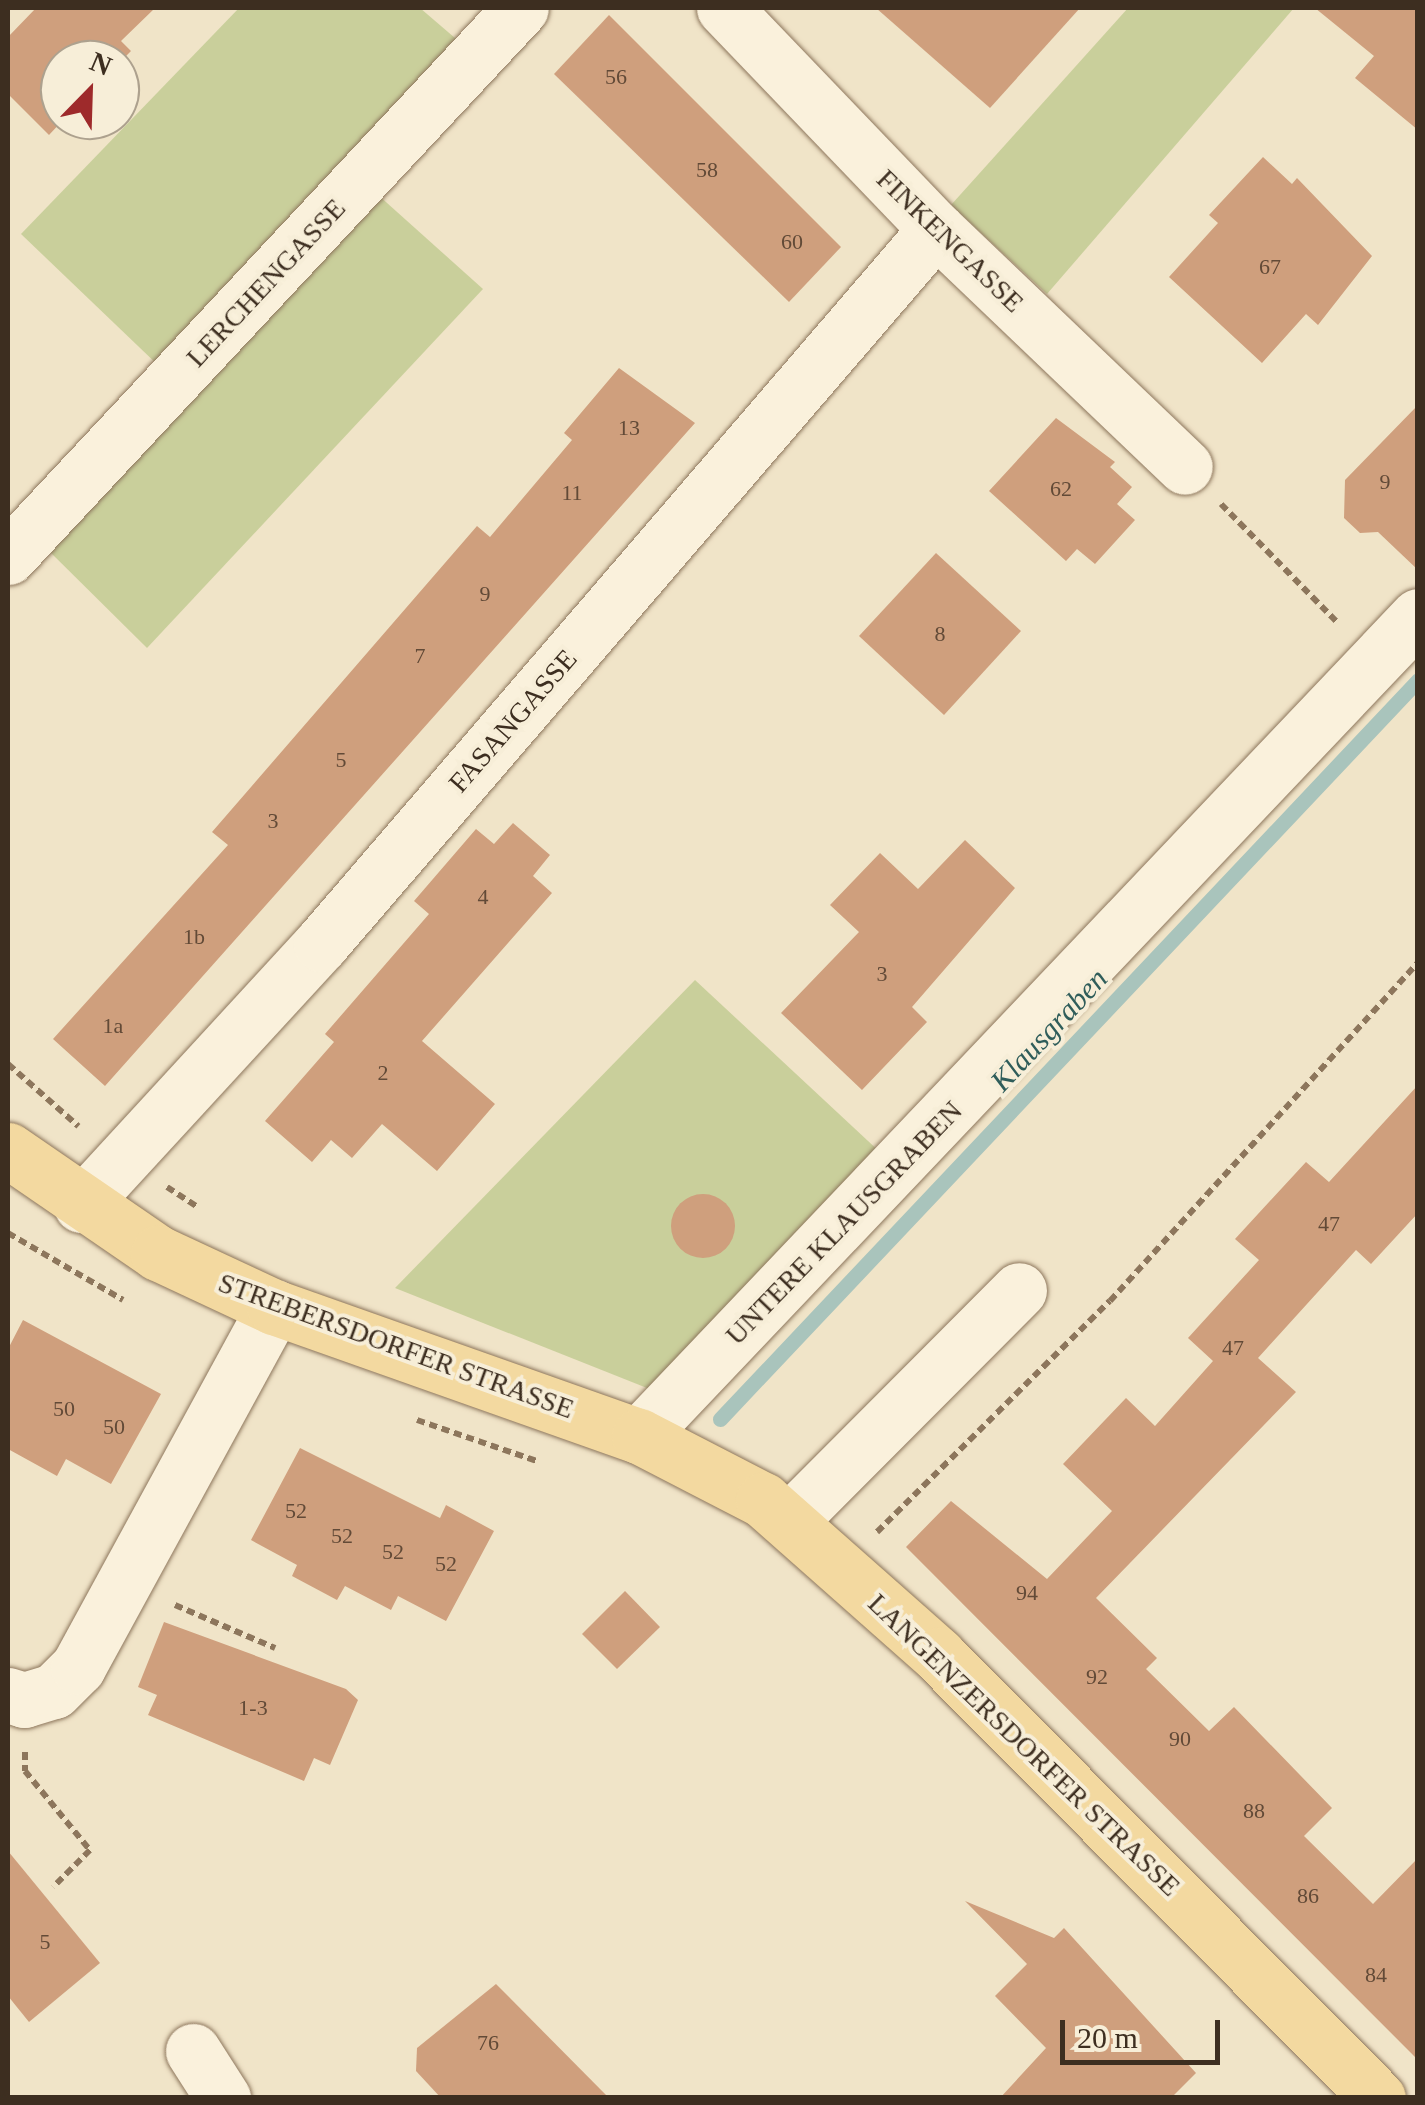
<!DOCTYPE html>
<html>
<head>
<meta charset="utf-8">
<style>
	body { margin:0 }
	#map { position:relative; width:1425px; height:2105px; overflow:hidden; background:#f0e4c8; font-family:Georgia,serif }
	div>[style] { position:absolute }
	.green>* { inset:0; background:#c9cf9b }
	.stream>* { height:15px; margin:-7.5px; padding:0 7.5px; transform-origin:7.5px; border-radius:7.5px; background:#a9c4bc }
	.building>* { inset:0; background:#cf9f7d }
	.round { border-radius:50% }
	.path>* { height:6px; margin-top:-3px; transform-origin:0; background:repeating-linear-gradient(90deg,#8d765c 0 8px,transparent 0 13px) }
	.roads { filter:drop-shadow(0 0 2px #8d765c) drop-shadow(0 0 2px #8d765c) }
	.minor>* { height:55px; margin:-27.5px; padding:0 27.5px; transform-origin:27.5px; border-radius:27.5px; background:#faf1dc }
	.major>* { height:55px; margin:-27.5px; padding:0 27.5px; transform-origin:27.5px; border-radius:27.5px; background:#f3d9a0 }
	span { translate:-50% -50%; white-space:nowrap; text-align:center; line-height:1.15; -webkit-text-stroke:8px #f7eed8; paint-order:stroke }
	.number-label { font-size:22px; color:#624a37 }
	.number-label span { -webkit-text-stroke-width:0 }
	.street-label { font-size:28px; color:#3d2e20 }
	.water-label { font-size:30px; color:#2f5d5a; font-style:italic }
	.frame { position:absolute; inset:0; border:10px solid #3d2e20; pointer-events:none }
	.north { position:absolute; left:40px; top:40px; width:100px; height:100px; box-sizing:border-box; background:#f7eed8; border:2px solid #ada18e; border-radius:50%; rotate:23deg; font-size:28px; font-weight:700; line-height:40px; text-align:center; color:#3d2e20 }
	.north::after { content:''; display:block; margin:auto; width:35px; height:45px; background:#9e2a2b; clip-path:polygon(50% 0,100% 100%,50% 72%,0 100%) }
	.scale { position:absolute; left:1060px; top:2020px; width:160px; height:45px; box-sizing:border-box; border:5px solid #3d2e20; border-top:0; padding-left:12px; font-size:30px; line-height:35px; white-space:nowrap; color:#3d2e20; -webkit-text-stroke:8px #f7eed8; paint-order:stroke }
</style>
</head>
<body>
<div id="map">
	<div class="green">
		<i style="clip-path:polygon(239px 8px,420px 8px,462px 44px,162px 369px,21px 234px)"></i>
		<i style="clip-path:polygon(1128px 8px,1294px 8px,1047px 294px,951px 205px)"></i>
		<i style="clip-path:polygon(377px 194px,483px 289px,147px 648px,46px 548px)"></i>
		<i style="clip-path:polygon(695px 980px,882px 1154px,652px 1390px,395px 1288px)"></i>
	</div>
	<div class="stream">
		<i style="left:720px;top:1419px;width:1017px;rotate:-46.63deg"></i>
	</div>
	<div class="building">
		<i style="clip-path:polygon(36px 8px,155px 8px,121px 41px,131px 51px,120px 62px,60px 60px,63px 120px,49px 135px,8px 94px,8px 37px)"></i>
		<i style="clip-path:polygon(876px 8px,1080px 8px,990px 108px)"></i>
		<i style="clip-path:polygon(1315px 8px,1418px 8px,1418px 130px,1355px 78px,1374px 56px)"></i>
		<i style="clip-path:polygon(609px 15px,841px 247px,789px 302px,554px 74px)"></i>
		<i style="clip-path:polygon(1263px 157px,1292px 184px,1297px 178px,1372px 256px,1318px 325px,1306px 314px,1262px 363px,1169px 277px,1218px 223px,1209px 215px)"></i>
		<i style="clip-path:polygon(619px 368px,695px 423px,105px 1086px,53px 1039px,228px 845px,212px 832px,477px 526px,490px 537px,572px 440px,564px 433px)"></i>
		<i style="clip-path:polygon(1418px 405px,1418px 570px,1378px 532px,1360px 533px,1344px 518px,1345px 480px)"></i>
		<i style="clip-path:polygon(1056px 418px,1115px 462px,1110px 467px,1132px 487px,1117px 504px,1135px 520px,1095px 564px,1077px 549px,1066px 561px,989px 491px)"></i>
		<i style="clip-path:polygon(936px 553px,1021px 631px,944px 715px,859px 636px)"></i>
		<i style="clip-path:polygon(513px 823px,550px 855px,533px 876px,552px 893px,422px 1041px,495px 1104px,437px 1171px,382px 1124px,352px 1158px,331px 1140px,312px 1162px,265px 1121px,334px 1042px,325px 1034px,429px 914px,414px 901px,476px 829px,494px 844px)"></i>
		<i style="clip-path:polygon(965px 840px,1015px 888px,912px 1007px,927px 1022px,862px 1090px,781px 1013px,859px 932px,830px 905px,880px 853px,918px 889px)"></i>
		<i style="clip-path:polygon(1418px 1085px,1418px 1213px,1371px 1264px,1356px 1250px,1258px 1358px,1296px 1392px,1096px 1598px,1157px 1658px,1146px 1669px,1209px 1731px,1234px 1707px,1332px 1808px,1304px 1836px,1373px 1904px,1418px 1858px,1418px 2060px,906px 1547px,951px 1501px,1047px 1579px,1112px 1511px,1063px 1464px,1126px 1398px,1155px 1426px,1213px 1361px,1188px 1338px,1259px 1260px,1235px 1239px,1306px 1162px,1329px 1182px)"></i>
		<i class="round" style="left:671px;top:1194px;width:64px;height:64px"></i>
		<i style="clip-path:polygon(23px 1320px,161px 1394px,111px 1484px,66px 1459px,57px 1476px,8px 1449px,8px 1349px)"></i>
		<i style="clip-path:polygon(300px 1448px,440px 1518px,446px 1505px,494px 1531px,446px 1621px,398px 1596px,391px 1610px,345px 1586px,337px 1600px,292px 1576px,297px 1565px,251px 1540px)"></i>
		<i style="clip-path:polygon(625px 1591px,660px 1627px,617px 1669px,582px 1634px)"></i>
		<i style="clip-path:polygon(164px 1622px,346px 1689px,358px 1700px,330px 1765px,314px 1758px,304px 1781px,148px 1715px,157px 1695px,138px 1687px)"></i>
		<i style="clip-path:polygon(8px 1851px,100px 1963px,29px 2022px,8px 1996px)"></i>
		<i style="clip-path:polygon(965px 1901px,1054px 1938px,1064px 1928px,1196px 2073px,1171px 2098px,1000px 2098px,1046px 2048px,995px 1996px,1027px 1964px)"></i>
		<i style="clip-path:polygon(496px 1984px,609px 2098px,441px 2098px,416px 2071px,417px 2048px)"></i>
	</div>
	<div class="path">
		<i style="left:1221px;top:504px;width:167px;rotate:45.5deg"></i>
		<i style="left:8px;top:1064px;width:94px;rotate:41.5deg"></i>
		<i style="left:167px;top:1187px;width:37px;rotate:33deg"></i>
		<i style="left:8px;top:1233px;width:133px;rotate:30.2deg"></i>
		<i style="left:417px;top:1420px;width:127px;rotate:18.9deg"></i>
		<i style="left:877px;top:1532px;width:328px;rotate:-44.8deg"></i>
		<i style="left:1110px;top:1301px;width:458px;rotate:-47.7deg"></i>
		<i style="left:175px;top:1605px;width:109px;rotate:23.3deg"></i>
		<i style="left:25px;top:1752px;width:19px;rotate:90deg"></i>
		<i style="left:25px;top:1771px;width:102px;rotate:50.6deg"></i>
		<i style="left:90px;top:1850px;width:52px;rotate:135deg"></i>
	</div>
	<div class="roads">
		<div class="minor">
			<i style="left:724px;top:8px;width:306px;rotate:46.2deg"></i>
			<i style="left:936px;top:229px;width:344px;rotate:43.7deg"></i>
			<i style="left:8px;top:557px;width:751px;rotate:-46.94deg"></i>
			<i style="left:81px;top:1205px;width:355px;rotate:-47.4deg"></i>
			<i style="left:321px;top:944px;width:943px;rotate:-49.3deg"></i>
			<i style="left:639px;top:1436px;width:1131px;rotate:-46.47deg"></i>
			<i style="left:791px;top:1519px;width:323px;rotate:-45.1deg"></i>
			<i style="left:8px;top:1695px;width:17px;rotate:17deg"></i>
			<i style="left:24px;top:1700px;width:31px;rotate:-17deg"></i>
			<i style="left:54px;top:1691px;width:34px;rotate:-45deg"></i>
			<i style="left:78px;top:1667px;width:410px;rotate:-61.4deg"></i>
			<i style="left:193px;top:2051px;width:56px;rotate:57.4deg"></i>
		</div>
		<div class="major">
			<i style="left:8px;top:1150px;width:182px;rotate:34.5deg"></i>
			<i style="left:158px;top:1253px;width:128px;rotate:25deg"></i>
			<i style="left:274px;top:1307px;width:387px;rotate:19.5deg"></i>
			<i style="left:639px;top:1436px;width:140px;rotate:27.3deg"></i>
			<i style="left:763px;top:1500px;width:234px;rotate:41.5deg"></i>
			<i style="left:938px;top:1655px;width:624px;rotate:45.19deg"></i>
		</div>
	</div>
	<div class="number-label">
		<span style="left:616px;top:77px">56</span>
		<span style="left:707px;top:170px">58</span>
		<span style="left:792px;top:242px">60</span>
		<span style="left:1270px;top:267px">67</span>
		<span style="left:629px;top:428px">13</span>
		<span style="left:1385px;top:482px">9</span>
		<span style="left:1061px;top:489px">62</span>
		<span style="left:572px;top:493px">11</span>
		<span style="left:485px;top:594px">9</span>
		<span style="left:940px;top:634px">8</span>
		<span style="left:420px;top:656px">7</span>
		<span style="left:341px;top:760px">5</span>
		<span style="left:273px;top:821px">3</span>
		<span style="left:483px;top:897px">4</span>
		<span style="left:194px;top:937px">1b</span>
		<span style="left:882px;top:974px">3</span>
		<span style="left:113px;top:1026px">1a</span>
		<span style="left:383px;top:1073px">2</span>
		<span style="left:1329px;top:1224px">47</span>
		<span style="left:1233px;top:1348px">47</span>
		<span style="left:64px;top:1409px">50</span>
		<span style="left:114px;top:1427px">50</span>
		<span style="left:296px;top:1511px">52</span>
		<span style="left:342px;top:1536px">52</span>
		<span style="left:393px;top:1552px">52</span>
		<span style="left:446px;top:1564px">52</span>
		<span style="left:1027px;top:1593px">94</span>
		<span style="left:1097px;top:1677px">92</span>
		<span style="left:253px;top:1708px">1-3</span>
		<span style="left:1180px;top:1739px">90</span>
		<span style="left:1254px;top:1811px">88</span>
		<span style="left:1308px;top:1896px">86</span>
		<span style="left:45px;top:1942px">5</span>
		<span style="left:1376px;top:1975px">84</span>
		<span style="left:488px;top:2043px">76</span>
	</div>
	<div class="street-label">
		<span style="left:950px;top:241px;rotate:44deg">FINKENGASSE</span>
		<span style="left:266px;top:283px;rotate:-47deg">LERCHENGASSE</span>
		<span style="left:513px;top:721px;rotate:-49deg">FASANGASSE</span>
		<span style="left:844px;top:1223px;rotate:-46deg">UNTERE KLAUSGRABEN</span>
		<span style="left:396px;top:1346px;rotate:20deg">STREBERSDORFER STRASSE</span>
		<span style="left:1024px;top:1745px;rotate:44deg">LANGENZERSDORFER STRASSE</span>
	</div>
	<div class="water-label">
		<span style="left:1049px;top:1030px;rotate:-47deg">Klausgraben</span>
	</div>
	<div class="frame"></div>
	<div class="north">N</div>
	<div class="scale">20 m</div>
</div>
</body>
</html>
